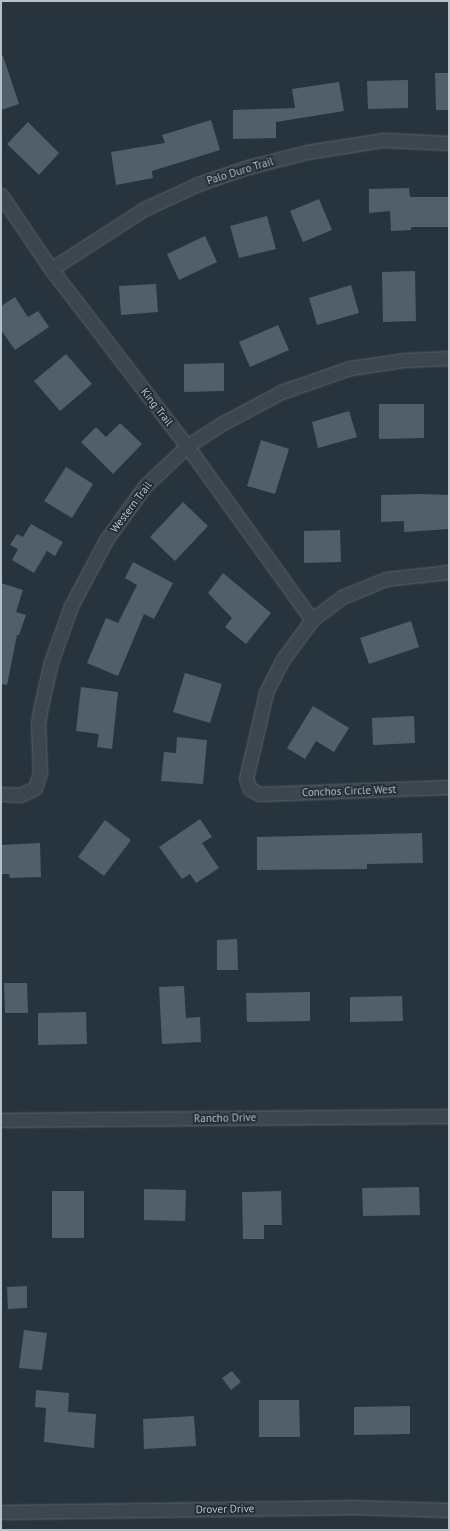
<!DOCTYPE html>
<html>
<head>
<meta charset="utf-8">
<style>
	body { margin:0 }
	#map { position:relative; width:450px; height:1531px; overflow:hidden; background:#27343e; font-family:"PT Sans",sans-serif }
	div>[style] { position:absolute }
	.building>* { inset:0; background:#505f69 }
	.roads { filter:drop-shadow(0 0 1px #59646c) drop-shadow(0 0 1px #59646c) }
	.street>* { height:13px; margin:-6.5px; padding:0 6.5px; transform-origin:6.5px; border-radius:6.5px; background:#3b464e }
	span { translate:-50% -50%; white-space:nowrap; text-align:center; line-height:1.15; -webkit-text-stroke:3.5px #202b34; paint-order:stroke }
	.street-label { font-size:11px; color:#b7c1c9 }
	.frame { position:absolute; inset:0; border:2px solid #b7c1c9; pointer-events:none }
</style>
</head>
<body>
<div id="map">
	<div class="building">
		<i style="clip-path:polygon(1px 56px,3px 56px,19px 104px,1px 110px)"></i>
		<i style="clip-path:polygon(435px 73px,449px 73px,449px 110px,436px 110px)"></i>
		<i style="clip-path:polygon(408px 80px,408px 108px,368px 109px,367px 81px)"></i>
		<i style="clip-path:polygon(339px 82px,344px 111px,276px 122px,276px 138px,233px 139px,233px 110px,295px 108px,292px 89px)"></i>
		<i style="clip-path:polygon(211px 120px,220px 150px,152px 171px,153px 178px,116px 185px,111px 152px,165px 143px,162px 135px)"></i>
		<i style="clip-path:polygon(28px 122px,59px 153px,39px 175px,7px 144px)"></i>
		<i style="clip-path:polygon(409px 188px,410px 197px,449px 197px,449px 227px,411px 227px,411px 230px,391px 231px,390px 211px,369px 213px,369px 189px)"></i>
		<i style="clip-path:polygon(319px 199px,332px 230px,303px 242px,290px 211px)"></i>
		<i style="clip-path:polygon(267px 216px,276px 249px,239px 258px,230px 226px)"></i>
		<i style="clip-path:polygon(205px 236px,217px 262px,179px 280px,167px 254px)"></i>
		<i style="clip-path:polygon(415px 271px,416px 321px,383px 322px,382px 272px)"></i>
		<i style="clip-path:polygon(156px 284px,158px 312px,121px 315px,119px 286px)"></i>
		<i style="clip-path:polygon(351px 285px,359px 313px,317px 325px,309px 298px)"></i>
		<i style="clip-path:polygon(15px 297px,28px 317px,38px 311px,49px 327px,15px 350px,1px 330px,1px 306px)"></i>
		<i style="clip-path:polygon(278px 325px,289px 350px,250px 367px,239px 342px)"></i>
		<i style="clip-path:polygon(66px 354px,92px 384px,60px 411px,34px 381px)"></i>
		<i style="clip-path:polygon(224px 363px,224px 391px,184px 392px,184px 364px)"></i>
		<i style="clip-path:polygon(379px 404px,424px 404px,424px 438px,379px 439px)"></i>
		<i style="clip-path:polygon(349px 411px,357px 437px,318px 448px,312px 422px)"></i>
		<i style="clip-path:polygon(120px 423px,142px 444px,113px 474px,81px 442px,96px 427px,106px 437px)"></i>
		<i style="clip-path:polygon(261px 440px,289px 449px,275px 494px,247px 486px)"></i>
		<i style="clip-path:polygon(66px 467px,93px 484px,72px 518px,44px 501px)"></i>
		<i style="clip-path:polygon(421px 494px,449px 495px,449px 529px,404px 532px,404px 521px,381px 522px,381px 495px)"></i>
		<i style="clip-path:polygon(183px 502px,208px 526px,175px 561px,150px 537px)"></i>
		<i style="clip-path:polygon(31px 524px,63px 542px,55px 556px,47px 551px,34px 573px,12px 560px,18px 549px,10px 545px,17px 534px,23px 537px)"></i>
		<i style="clip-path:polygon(340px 530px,341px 562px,304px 563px,304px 531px)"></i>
		<i style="clip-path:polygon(133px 562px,173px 583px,154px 619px,144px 614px,118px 676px,87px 663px,106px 618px,118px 623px,137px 585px,125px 578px)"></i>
		<i style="clip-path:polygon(223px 573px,271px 613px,246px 644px,225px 627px,232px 618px,208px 593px)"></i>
		<i style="clip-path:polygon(1px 583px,23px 590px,16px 612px,26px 615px,19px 635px,17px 635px,7px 685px,1px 684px)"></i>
		<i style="clip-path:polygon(411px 621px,419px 647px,369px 664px,360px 638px)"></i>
		<i style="clip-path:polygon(185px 673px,222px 684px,210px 723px,173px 712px)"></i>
		<i style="clip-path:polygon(81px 687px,118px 692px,112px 749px,97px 747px,99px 734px,76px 731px)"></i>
		<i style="clip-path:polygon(313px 706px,349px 728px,334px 752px,316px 741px,305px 759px,287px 748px)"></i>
		<i style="clip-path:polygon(414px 716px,415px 743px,373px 745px,372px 718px)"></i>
		<i style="clip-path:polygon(177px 737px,207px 740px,203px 784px,161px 781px,164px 752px,176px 753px)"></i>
		<i style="clip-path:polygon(200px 819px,212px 837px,202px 843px,219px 868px,196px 883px,190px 874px,182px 879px,159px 847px)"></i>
		<i style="clip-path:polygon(105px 820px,131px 840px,104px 876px,78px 857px)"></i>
		<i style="clip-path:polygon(422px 833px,423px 863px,367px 864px,367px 869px,257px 870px,257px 837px)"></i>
		<i style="clip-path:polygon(40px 843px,41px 877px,10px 878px,9px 874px,1px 874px,1px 845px)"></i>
		<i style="clip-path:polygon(237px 939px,238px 970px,217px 970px,217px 940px)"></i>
		<i style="clip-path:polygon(4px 983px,27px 983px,28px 1013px,5px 1013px)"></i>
		<i style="clip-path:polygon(184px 986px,186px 1018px,200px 1017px,201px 1042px,162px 1044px,159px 987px)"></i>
		<i style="clip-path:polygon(310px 992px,310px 1021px,247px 1022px,246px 993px)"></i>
		<i style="clip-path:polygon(402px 996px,403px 1021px,350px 1022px,350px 997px)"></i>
		<i style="clip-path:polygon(86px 1012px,87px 1044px,38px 1045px,38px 1013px)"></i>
		<i style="clip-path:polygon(419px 1187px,420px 1215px,363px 1216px,362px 1188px)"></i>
		<i style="clip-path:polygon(144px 1189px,186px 1190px,185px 1221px,144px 1220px)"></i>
		<i style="clip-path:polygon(52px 1191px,84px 1191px,84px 1238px,52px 1238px)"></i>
		<i style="clip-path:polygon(281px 1191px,282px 1225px,264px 1225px,264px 1239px,243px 1239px,242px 1192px)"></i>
		<i style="clip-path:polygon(27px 1286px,27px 1308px,8px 1309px,7px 1287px)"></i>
		<i style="clip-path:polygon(24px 1330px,47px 1333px,42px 1370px,19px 1368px)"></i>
		<i style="clip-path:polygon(232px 1371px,241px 1382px,231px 1390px,222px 1378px)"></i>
		<i style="clip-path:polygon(36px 1390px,69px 1393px,68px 1412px,96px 1414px,94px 1448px,44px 1442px,46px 1408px,35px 1407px)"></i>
		<i style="clip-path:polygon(259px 1400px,299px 1400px,300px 1437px,259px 1437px)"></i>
		<i style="clip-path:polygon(410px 1406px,410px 1434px,354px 1435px,354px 1407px)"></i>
		<i style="clip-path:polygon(194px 1416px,196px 1446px,144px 1449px,143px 1419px)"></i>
	</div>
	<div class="roads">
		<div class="street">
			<i style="left:1px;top:195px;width:89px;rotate:56deg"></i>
			<i style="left:51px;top:269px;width:223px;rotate:52.5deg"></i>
			<i style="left:187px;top:446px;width:214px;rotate:54.3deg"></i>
			<i style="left:51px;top:269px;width:111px;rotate:-32.8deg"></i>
			<i style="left:144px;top:209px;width:60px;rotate:-24.8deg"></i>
			<i style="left:198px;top:184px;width:53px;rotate:-18.8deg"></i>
			<i style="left:248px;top:167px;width:61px;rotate:-14.3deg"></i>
			<i style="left:307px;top:152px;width:78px;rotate:-8.9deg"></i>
			<i style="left:384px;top:140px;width:65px;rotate:2.6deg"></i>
			<i style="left:449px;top:572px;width:63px;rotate:173.7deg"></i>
			<i style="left:386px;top:579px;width:48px;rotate:157.8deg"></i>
			<i style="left:342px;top:597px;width:38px;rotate:143deg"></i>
			<i style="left:312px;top:620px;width:49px;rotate:126.6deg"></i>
			<i style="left:283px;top:659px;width:38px;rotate:117deg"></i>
			<i style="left:266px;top:693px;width:88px;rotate:103.1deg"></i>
			<i style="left:246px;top:779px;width:11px;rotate:68deg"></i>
			<i style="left:250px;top:789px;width:10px;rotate:29deg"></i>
			<i style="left:259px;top:794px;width:190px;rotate:-2.1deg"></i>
			<i style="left:1px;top:794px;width:19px;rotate:3deg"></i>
			<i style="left:20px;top:795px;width:17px;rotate:-25deg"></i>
			<i style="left:35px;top:788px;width:16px;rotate:-72deg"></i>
			<i style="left:40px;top:773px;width:49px;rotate:-92.3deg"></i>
			<i style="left:38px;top:724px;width:18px;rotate:-81deg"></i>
			<i style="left:41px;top:706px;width:45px;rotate:-77.2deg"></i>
			<i style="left:51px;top:662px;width:59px;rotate:-70.3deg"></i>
			<i style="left:71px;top:606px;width:75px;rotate:-62.1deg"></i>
			<i style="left:106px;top:540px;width:67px;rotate:-54.2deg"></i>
			<i style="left:145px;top:486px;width:58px;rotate:-43.6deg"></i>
			<i style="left:187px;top:446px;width:43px;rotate:-32.6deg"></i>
			<i style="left:223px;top:423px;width:66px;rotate:-28.1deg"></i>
			<i style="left:281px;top:392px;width:73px;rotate:-19.2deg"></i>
			<i style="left:350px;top:368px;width:56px;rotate:-8.3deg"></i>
			<i style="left:405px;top:360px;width:44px;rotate:-2.6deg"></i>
			<i style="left:1px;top:1120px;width:448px;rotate:-0.5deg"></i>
			<i style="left:1px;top:1512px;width:348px;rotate:-0.8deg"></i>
			<i style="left:349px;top:1507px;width:100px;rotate:1.7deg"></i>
		</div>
	</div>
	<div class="street-label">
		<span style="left:240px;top:171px;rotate:-17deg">Palo Duro Trail</span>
		<span style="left:157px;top:407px;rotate:52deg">King Trail</span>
		<span style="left:131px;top:507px;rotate:-53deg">Western Trail</span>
		<span style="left:349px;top:791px;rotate:-2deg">Conchos Circle West</span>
		<span style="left:225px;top:1118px;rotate:-1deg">Rancho Drive</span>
		<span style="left:225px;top:1509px;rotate:-1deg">Drover Drive</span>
	</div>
	<div class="frame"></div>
</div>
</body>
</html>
